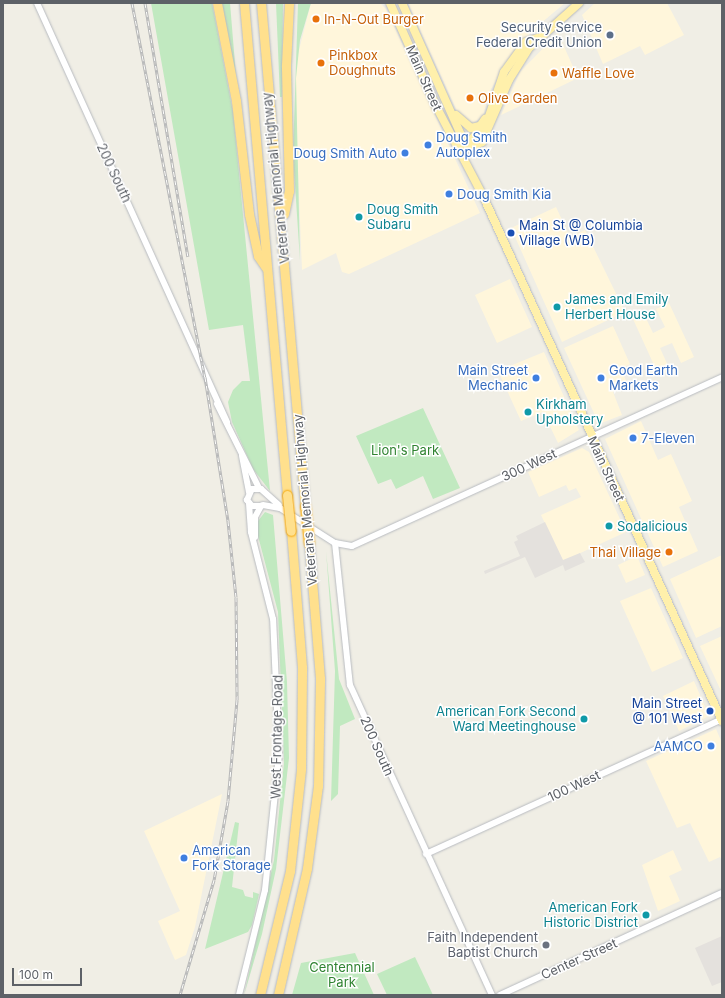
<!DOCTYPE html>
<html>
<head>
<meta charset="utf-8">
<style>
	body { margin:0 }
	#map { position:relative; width:725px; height:998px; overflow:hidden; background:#f0eee5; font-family:Inter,sans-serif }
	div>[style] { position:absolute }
	.commercial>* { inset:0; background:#fff6db }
	.industrial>* { inset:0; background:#e4e1dd }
	.green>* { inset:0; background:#c1e9c0 }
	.roads { filter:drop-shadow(0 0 1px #b8bbc0) drop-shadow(0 0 1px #b8bbc0) }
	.tertiary>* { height:6px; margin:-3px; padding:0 3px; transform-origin:3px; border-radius:3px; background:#fff }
	.primary>* { height:8px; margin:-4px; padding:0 4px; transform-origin:4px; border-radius:4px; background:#fff0ab }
	.motorway>* { height:9px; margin:-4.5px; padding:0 4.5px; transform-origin:4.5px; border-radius:4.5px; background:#ffe08d }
	.rail>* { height:3px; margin-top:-1.5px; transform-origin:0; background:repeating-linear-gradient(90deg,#fff 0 4.5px,#b6b7b8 0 9px); box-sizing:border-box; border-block:1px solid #b6b7b8 }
	.bridges { filter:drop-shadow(0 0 1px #f5a400) drop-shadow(0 0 1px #f5a400) }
	.motorway-bridge>* { height:9px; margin:-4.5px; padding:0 4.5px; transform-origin:4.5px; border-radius:4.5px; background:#ffe08d }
	.dots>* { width:11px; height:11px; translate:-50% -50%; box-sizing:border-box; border:2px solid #fff; border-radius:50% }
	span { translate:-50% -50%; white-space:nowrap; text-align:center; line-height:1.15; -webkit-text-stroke:3px #fff; paint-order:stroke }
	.food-label { font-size:13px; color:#c56008 }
	.left { translate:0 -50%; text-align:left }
	.right { translate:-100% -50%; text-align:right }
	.service-label { font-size:13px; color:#4e5e75 }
	.street-label { font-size:13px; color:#5d6167 }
	.shop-label { font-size:13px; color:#366cbe }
	.culture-label { font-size:13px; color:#0d838f }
	.transit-label { font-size:13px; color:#164399 }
	.park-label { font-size:13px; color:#2f8331 }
	.worship-label { font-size:13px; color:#5b616d }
	.frame { position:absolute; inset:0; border:4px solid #5d6167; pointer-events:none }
	.scale { position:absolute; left:12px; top:968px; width:70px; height:18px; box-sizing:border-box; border:2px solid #5d6167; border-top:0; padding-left:5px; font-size:12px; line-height:14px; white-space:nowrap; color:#5d6167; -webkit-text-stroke:3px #fff; paint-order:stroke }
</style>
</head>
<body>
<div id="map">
	<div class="commercial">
		<i style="clip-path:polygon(311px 3px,380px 3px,386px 9px,480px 213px,349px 274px,342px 272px,336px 253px,302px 270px,295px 96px,297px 58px)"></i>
		<i style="clip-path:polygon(408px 3px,565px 3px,534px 29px,509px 58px,490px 91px,483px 116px,472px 124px,461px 120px)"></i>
		<i style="clip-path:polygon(595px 3px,667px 3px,684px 35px,645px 55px,640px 46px,603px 64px,582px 15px)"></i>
		<i style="clip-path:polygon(558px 33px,578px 78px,501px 115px,520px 72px)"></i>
		<i style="clip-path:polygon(556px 207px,570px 237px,585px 230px,625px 312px,562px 342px,511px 228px)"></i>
		<i style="clip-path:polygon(510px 279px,532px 327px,497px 343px,475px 295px)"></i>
		<i style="clip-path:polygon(669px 303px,694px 357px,681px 363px,672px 343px,660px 348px,670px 370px,659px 376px,633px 319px,644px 314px,653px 333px,665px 327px,656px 309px)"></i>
		<i style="clip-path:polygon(613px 326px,630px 364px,621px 369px,628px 385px,613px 392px,622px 415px,599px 424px,564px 348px)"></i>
		<i style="clip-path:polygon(544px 352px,579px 430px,558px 443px,543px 412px,521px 421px,498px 371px)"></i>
		<i style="clip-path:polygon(641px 421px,658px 460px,671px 454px,692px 501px,679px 507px,698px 551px,663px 567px,605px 439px)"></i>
		<i style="clip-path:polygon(582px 448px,589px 452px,626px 532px,563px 561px,541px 515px,581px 497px,576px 488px,569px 491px,566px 485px,539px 497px,528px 472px)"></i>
		<i style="clip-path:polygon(722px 555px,722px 626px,696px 638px,670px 579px)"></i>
		<i style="clip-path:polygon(637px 556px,645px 575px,626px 583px,618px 565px)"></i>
		<i style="clip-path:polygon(651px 588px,683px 658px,652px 672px,620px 601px)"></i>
		<i style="clip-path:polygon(722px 636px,722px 693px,700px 646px)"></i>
		<i style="clip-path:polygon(694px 681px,709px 716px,679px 731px,663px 696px)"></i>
		<i style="clip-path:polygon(716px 729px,722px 743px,722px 861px,720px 857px,709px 862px,690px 823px,677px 828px,646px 761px)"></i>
		<i style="clip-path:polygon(222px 794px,195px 927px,186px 955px,175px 960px,158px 921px,180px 911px,144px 831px)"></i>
		<i style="clip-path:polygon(673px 850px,682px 870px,669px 876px,680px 901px,658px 911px,642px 865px)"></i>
	</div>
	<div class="industrial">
		<i style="clip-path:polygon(545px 522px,563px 560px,580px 553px,585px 562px,565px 571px,563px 565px,535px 578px,525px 557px,485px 574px,484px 571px,520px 556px,514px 542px,518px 540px,516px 536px)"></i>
		<i style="clip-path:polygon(722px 936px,722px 982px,712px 986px,695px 948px)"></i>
	</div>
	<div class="green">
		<i style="clip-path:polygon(151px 3px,212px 3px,233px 112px,270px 491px,253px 469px,232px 422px,228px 402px,233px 390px,242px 381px,250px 381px,243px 325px,209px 330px)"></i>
		<i style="clip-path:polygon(221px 3px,230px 3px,236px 76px)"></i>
		<i style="clip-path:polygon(276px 3px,283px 3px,282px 97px,280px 97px)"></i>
		<i style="clip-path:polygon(298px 3px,311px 3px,300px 40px,296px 78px,300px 261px,293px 154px)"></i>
		<i style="clip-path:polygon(423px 408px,460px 488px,433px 499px,423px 476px,396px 489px,391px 479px,378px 484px,356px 436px)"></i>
		<i style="clip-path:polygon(265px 512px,273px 515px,287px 682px,289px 758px,276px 869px,262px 934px,244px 995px,274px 860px,284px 763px,278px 612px,258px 536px,258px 521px)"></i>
		<i style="clip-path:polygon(326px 551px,339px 679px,355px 719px,340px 726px,338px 794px,331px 801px,335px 671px)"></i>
		<i style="clip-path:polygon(235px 822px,239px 823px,232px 887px,243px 890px,245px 896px,253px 898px,253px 892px,259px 894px,252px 925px,248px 932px,205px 949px)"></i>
		<i style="clip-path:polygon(355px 953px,374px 995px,292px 995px,301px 963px)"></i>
		<i style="clip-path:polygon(415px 957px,433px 995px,387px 995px,377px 974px)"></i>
	</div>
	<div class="roads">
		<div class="tertiary">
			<i style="left:37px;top:3px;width:460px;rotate:65.6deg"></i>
			<i style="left:217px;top:404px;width:94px;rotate:63.4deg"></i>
			<i style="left:242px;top:456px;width:37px;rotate:79deg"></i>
			<i style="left:263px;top:505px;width:17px;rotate:10deg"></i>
			<i style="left:280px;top:508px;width:65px;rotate:32.5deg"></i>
			<i style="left:335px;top:543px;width:17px;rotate:10deg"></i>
			<i style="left:352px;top:546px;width:407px;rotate:-24.5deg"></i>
			<i style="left:261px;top:506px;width:9px;rotate:180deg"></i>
			<i style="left:252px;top:506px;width:8px;rotate:-130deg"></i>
			<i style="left:247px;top:500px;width:12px;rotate:-66deg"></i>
			<i style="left:252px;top:489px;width:9px"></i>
			<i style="left:261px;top:489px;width:24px;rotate:42deg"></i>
			<i style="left:255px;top:537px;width:20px;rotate:-90deg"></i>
			<i style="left:255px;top:517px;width:13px;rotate:-61deg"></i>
			<i style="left:335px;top:543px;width:143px;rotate:84deg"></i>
			<i style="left:350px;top:685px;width:341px;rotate:65.4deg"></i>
			<i style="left:426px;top:854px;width:325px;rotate:-24.5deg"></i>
			<i style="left:239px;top:995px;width:108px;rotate:-76.1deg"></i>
			<i style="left:265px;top:890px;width:137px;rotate:-84.1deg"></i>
			<i style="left:279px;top:754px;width:135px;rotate:-92.5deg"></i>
			<i style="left:273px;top:619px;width:90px;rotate:-104.2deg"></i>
			<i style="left:251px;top:532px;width:29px;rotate:-94deg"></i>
			<i style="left:500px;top:995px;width:244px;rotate:-24.7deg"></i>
		</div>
		<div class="primary">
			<i style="left:390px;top:3px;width:113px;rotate:65.9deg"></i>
			<i style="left:436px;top:106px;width:104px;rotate:62.4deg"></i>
			<i style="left:484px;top:198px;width:575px;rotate:65.53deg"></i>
			<i style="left:402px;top:3px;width:145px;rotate:65.9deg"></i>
			<i style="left:461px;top:135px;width:16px;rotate:90deg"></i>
			<i style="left:456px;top:115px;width:20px;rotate:41deg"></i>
			<i style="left:471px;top:128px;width:9px;rotate:-13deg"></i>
			<i style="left:480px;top:126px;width:9px;rotate:-54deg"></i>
			<i style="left:463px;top:149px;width:36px;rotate:-48deg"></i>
			<i style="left:487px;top:122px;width:53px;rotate:-71.2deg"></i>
			<i style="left:504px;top:72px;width:37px;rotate:-54deg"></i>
			<i style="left:526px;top:42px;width:12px;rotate:-20deg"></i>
			<i style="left:461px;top:151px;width:23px;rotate:-23deg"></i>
			<i style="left:482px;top:142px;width:68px;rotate:-66.5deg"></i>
			<i style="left:509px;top:80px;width:39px;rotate:-58deg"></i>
			<i style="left:530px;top:47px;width:66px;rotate:-41.9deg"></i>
		</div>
		<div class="motorway">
			<i style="left:217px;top:3px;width:100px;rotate:79deg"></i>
			<i style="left:236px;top:101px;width:114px;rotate:83.4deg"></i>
			<i style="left:249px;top:214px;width:43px;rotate:77.9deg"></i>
			<i style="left:258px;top:256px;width:14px;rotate:56deg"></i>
			<i style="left:244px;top:3px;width:494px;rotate:85deg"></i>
			<i style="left:261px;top:3px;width:505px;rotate:85deg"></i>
			<i style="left:284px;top:214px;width:24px;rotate:-78deg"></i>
			<i style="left:289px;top:191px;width:126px;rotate:-91.4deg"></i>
			<i style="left:286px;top:65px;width:62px;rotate:-87.2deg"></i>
			<i style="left:260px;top:995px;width:128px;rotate:-76.4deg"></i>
			<i style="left:290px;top:871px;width:103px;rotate:-83.8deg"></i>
			<i style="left:301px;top:769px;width:102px;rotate:-89.4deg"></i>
			<i style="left:302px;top:667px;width:136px;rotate:-94.6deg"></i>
			<i style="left:278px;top:995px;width:130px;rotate:-77.1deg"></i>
			<i style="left:307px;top:868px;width:83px;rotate:-82.4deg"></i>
			<i style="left:318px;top:786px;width:108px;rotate:-88.9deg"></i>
			<i style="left:320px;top:678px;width:135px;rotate:-94.7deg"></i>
		</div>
	</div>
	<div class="rail">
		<i style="left:132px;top:3px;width:381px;rotate:79deg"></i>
		<i style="left:205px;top:377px;width:146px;rotate:80.9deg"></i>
		<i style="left:228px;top:521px;width:76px;rotate:84deg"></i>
		<i style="left:236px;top:597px;width:103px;rotate:89.4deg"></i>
		<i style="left:237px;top:700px;width:101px;rotate:95.1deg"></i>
		<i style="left:228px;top:801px;width:80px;rotate:100deg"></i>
		<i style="left:214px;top:880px;width:120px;rotate:106.5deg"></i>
		<i style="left:145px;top:3px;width:257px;rotate:80.4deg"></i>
	</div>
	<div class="bridges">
		<div class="motorway-bridge">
			<i style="left:287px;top:495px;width:36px;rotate:84deg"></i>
			<i style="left:305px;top:506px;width:37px;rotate:84deg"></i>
		</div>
	</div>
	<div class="dots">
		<i style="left:316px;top:19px;background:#e8710a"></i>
		<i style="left:610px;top:35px;background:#5c6f8a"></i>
		<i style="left:321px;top:63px;background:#e8710a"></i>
		<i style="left:554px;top:73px;background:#e8710a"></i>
		<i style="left:470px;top:98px;background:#e8710a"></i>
		<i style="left:428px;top:145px;background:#3f7fe0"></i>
		<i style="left:405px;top:153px;background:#3f7fe0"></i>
		<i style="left:449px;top:194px;background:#3f7fe0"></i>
		<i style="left:359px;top:217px;background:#0f9aa8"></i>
		<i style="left:511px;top:233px;background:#1a4fb4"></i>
		<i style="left:557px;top:307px;background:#0f9aa8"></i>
		<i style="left:536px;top:378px;background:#3f7fe0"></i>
		<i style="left:601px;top:378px;background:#3f7fe0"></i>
		<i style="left:528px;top:412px;background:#0f9aa8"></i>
		<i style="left:633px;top:438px;background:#3f7fe0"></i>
		<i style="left:609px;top:526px;background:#0f9aa8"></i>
		<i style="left:669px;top:552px;background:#e8710a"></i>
		<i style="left:710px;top:711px;background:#1a4fb4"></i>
		<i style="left:584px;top:719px;background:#0f9aa8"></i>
		<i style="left:711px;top:746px;background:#3f7fe0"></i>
		<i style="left:184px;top:858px;background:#3f7fe0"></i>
		<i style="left:646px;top:915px;background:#0f9aa8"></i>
		<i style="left:546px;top:945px;background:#6b7280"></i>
	</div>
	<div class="food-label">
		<span class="left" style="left:324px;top:19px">In-N-Out Burger</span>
		<span class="left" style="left:329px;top:63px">Pinkbox<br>Doughnuts</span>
		<span class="left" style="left:562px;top:73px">Waffle Love</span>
		<span class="left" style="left:478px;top:98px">Olive Garden</span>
		<span class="right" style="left:661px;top:552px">Thai Village</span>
	</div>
	<div class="service-label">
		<span class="right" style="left:602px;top:35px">Security Service<br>Federal Credit Union</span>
	</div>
	<div class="street-label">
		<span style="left:424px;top:78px;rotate:66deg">Main Street</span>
		<span style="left:114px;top:173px;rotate:65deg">200 South</span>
		<span style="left:276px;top:178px;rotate:-96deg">Veterans Memorial Highway</span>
		<span style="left:529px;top:465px;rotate:-25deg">300 West</span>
		<span style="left:606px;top:469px;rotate:65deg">Main Street</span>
		<span style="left:305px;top:500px;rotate:-95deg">Veterans Memorial Highway</span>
		<span style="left:277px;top:737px;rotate:-89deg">West Frontage Road</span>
		<span style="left:377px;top:746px;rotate:66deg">200 South</span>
		<span style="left:574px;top:786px;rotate:-25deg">100 West</span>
		<span style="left:579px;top:959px;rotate:-24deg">Center Street</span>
	</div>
	<div class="shop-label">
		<span class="left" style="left:436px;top:145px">Doug Smith<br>Autoplex</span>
		<span class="right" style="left:397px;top:153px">Doug Smith Auto</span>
		<span class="left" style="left:457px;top:194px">Doug Smith Kia</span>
		<span class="right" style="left:528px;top:378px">Main Street<br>Mechanic</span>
		<span class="left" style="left:609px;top:378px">Good Earth<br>Markets</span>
		<span class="left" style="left:641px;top:438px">7-Eleven</span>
		<span class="right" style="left:703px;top:746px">AAMCO</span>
		<span class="left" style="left:192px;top:858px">American<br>Fork Storage</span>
	</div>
	<div class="culture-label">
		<span class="left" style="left:367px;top:217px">Doug Smith<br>Subaru</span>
		<span class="left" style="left:565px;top:307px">James and Emily<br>Herbert House</span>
		<span class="left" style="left:536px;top:412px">Kirkham<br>Upholstery</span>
		<span class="left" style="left:617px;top:526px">Sodalicious</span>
		<span class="right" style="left:576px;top:719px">American Fork Second<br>Ward Meetinghouse</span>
		<span class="right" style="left:638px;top:915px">American Fork<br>Historic District</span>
	</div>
	<div class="transit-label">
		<span class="left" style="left:519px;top:233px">Main St @ Columbia<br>Village (WB)</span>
		<span class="right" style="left:702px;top:711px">Main Street<br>@ 101 West</span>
	</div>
	<div class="park-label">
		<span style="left:405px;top:450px">Lion's Park</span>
		<span style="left:342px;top:975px">Centennial<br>Park</span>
	</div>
	<div class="worship-label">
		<span class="right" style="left:538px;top:945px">Faith Independent<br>Baptist Church</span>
	</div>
	<div class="frame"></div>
	<div class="scale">100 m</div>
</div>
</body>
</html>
